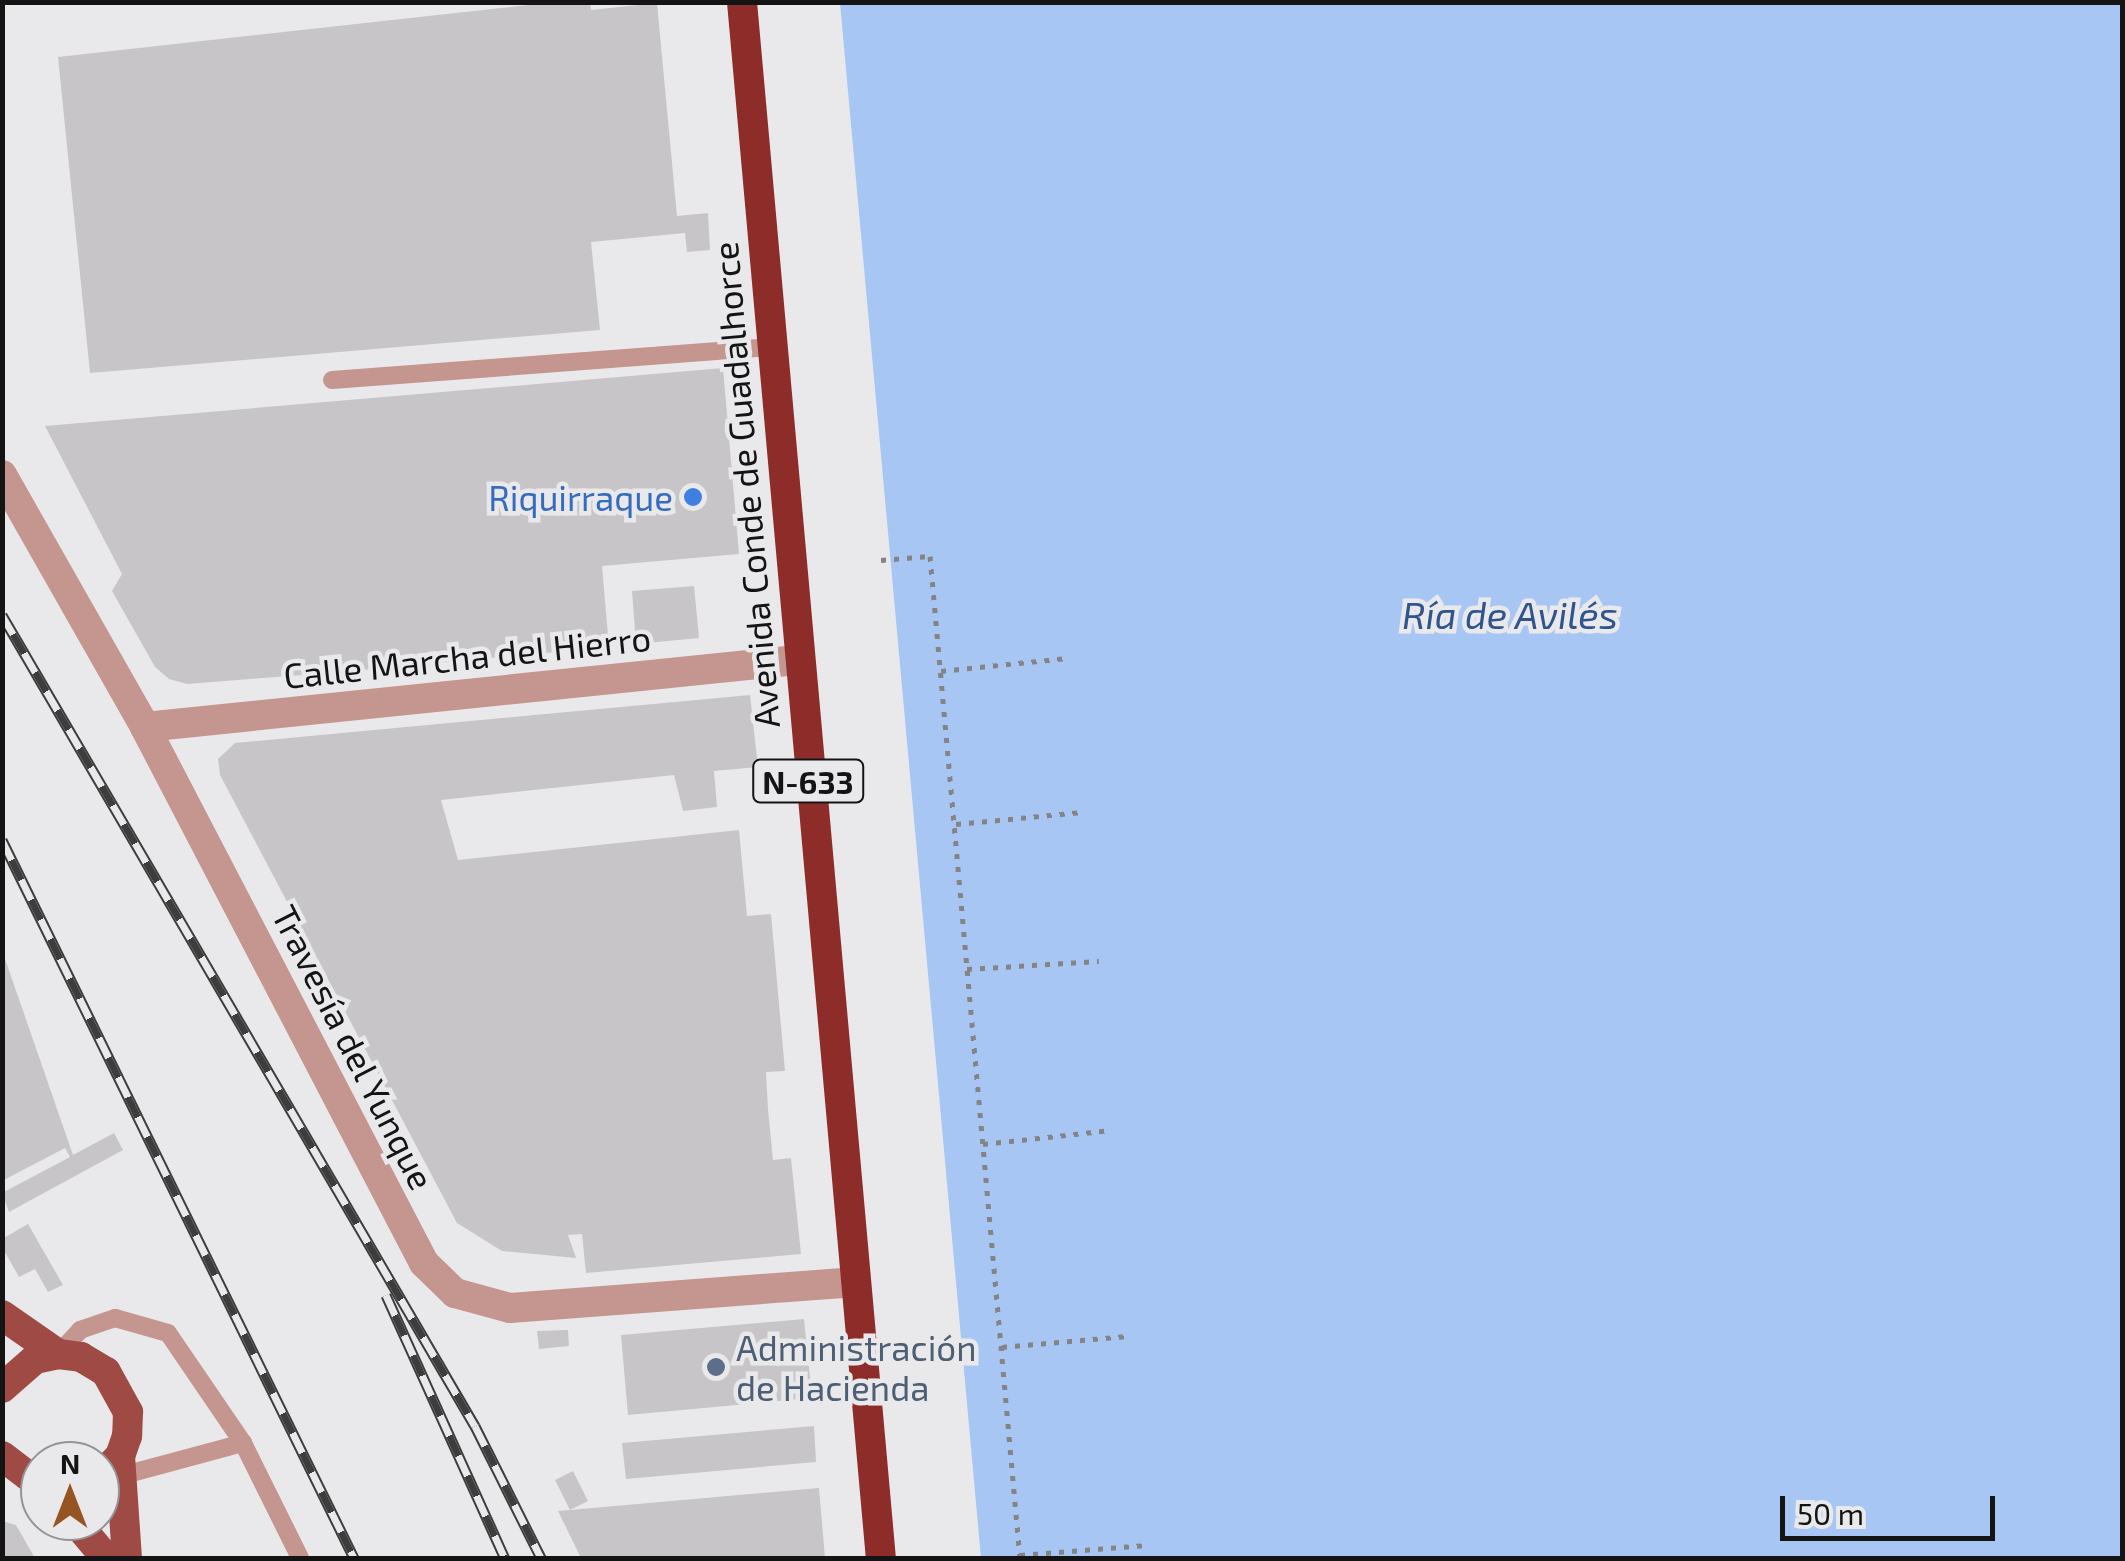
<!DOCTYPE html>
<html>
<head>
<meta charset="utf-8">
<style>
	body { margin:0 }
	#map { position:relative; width:2125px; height:1561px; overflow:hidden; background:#e9e9ec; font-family:"Exo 2",sans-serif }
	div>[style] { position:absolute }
	.water>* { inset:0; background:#a8c6f4 }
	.building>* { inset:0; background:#c7c5c7 }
	.path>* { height:5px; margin-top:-2.5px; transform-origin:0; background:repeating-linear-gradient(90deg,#848486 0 5px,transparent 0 13px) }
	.lane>* { height:18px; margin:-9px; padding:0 9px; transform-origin:9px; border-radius:9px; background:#c59590 }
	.street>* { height:30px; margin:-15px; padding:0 15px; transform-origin:15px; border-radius:15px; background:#c59590 }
	.primary>* { height:30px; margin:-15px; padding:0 15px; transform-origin:15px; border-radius:15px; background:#9f4a45 }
	.highway>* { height:30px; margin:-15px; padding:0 15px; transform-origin:15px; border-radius:15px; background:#8e2c2a }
	.rail>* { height:11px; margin-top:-5.5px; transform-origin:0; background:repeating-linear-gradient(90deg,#e9e9ec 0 22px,#3d3d3e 0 44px); box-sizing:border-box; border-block:2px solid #3d3d3e }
	.dots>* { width:28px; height:28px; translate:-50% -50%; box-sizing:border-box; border:5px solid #e9e9ec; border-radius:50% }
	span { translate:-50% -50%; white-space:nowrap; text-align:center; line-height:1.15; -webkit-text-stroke:9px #e9e9ec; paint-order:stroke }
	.shield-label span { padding:2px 8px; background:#e9e9ec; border:2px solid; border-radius:8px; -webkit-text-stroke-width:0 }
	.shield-label { font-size:32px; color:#141415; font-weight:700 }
	.street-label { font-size:35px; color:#141415 }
	.shop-label { font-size:35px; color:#366cbe }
	.right { translate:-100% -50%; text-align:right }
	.service-label { font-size:35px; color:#4e5e75 }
	.left { translate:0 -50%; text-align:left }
	.water-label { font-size:38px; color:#30548e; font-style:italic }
	.frame { position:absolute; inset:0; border:5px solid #141415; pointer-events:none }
	.north { position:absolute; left:20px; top:1441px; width:100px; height:100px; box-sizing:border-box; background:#e9e9ec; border:2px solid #949496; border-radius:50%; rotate:0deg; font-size:28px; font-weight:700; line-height:40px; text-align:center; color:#141415 }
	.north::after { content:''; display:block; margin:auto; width:35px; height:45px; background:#965422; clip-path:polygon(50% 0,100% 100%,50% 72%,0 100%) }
	.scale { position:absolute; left:1780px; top:1496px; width:215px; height:45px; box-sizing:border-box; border:5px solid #141415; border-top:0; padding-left:12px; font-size:30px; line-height:35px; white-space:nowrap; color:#141415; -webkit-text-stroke:8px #e9e9ec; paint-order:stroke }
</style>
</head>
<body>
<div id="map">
	<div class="water">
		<i style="clip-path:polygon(840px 3px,2122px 3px,2122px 1558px,981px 1558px)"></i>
	</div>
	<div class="building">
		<i style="clip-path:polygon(555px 2px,590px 2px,591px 10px,657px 3px,677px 216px,708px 213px,710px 250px,687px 252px,685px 233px,591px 242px,600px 330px,90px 373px,58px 57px)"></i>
		<i style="clip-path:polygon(723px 368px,739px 554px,602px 566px,609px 647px,352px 671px,187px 684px,169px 679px,155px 667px,112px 591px,122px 574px,45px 426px)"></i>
		<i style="clip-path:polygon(694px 586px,699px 638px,636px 644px,632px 591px)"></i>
		<i style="clip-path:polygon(750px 695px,758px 767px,714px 771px,717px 807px,683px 811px,674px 775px,441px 800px,458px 860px,739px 830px,747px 916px,771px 914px,785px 1071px,766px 1072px,768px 1109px,773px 1160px,791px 1158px,801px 1254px,586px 1273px,582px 1234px,568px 1235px,576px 1258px,502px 1251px,457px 1223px,220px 775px,218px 759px,235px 743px)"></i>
		<i style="clip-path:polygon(3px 953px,73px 1155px,114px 1133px,123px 1150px,9px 1212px,2px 1193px,70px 1157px,65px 1148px,2px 1181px)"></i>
		<i style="clip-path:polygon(28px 1224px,63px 1285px,48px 1292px,35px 1269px,19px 1277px,2px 1247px,2px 1239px)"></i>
		<i style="clip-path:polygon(804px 1319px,812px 1398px,628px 1415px,621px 1335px)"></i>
		<i style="clip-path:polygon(568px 1330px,569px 1346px,539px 1349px,537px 1331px)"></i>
		<i style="clip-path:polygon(814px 1426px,816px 1462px,626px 1479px,622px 1443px)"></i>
		<i style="clip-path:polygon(573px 1471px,588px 1501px,570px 1510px,819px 1488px,825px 1558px,581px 1558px,558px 1511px,570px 1510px,555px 1480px)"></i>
		<i style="clip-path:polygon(2px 1521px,16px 1525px,35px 1558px,2px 1558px)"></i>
	</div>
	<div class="path">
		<i style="left:881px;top:560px;width:49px;rotate:-4.7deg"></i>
		<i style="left:930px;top:556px;width:1006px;rotate:84.87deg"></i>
		<i style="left:941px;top:671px;width:127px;rotate:-5.9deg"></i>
		<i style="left:956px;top:824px;width:127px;rotate:-5.4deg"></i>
		<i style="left:967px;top:969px;width:132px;rotate:-3.5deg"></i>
		<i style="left:983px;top:1144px;width:129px;rotate:-6.2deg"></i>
		<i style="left:1002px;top:1347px;width:126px;rotate:-5deg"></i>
		<i style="left:1020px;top:1555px;width:127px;rotate:-4.5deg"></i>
	</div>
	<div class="lane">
		<i style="left:332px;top:380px;width:440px;rotate:-4.3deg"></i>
		<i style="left:58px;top:1354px;width:33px;rotate:-47deg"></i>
		<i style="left:80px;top:1330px;width:37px;rotate:-19deg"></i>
		<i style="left:115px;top:1318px;width:55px;rotate:15.8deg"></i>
		<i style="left:168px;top:1333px;width:133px;rotate:55.7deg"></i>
		<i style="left:243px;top:1443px;width:128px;rotate:63.6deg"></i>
		<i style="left:113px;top:1478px;width:135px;rotate:-15.1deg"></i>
	</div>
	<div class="street">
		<i style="left:2px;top:475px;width:290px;rotate:60.4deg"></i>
		<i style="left:145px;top:727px;width:604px;rotate:62.5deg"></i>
		<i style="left:424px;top:1263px;width:43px;rotate:44.1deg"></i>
		<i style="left:455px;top:1293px;width:57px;rotate:15.3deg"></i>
		<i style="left:510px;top:1308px;width:344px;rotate:-4.3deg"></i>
		<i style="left:145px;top:727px;width:655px;rotate:-5.87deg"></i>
	</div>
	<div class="primary">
		<i style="left:2px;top:1315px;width:68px;rotate:34.9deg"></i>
		<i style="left:2px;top:1388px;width:44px;rotate:-41.3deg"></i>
		<i style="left:35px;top:1359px;width:24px;rotate:-12deg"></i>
		<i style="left:58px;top:1354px;width:23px;rotate:7deg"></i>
		<i style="left:81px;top:1357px;width:29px;rotate:31deg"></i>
		<i style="left:106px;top:1372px;width:46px;rotate:61.2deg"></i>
		<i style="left:128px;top:1412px;width:24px;rotate:92deg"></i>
		<i style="left:127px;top:1436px;width:21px;rotate:109deg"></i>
		<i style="left:120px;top:1456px;width:28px;rotate:135deg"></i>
		<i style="left:2px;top:1456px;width:48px;rotate:37.3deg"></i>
		<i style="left:120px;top:1456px;width:102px;rotate:86.1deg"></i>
		<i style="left:75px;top:1521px;width:48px;rotate:50deg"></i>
	</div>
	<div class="highway">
		<i style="left:742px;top:2px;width:1562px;rotate:84.9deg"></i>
	</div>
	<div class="rail">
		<i style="left:2px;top:615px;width:939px;rotate:59.75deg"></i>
		<i style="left:475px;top:1426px;width:148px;rotate:63.4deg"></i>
		<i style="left:2px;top:840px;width:800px;rotate:63.88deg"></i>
		<i style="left:386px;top:1295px;width:289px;rotate:65.7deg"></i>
	</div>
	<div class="dots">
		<i style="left:693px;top:497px;background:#3f7fe0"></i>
		<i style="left:716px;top:1367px;background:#5c6f8a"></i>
	</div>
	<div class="shield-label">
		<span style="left:808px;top:781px">N-633</span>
	</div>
	<div class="street-label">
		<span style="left:745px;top:485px;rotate:-95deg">Avenida Conde de Guadalhorce</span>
		<span style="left:467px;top:656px;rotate:-6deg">Calle Marcha del Hierro</span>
		<span style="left:354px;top:1047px;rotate:63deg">Travesía del Yunque</span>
	</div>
	<div class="shop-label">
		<span class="right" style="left:673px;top:497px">Riquirraque</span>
	</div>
	<div class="service-label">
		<span class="left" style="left:736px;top:1367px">Administración<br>de Hacienda</span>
	</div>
	<div class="water-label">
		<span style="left:1510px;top:615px">Ría de Avilés</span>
	</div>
	<div class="frame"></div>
	<div class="north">N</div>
	<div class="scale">50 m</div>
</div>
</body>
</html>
